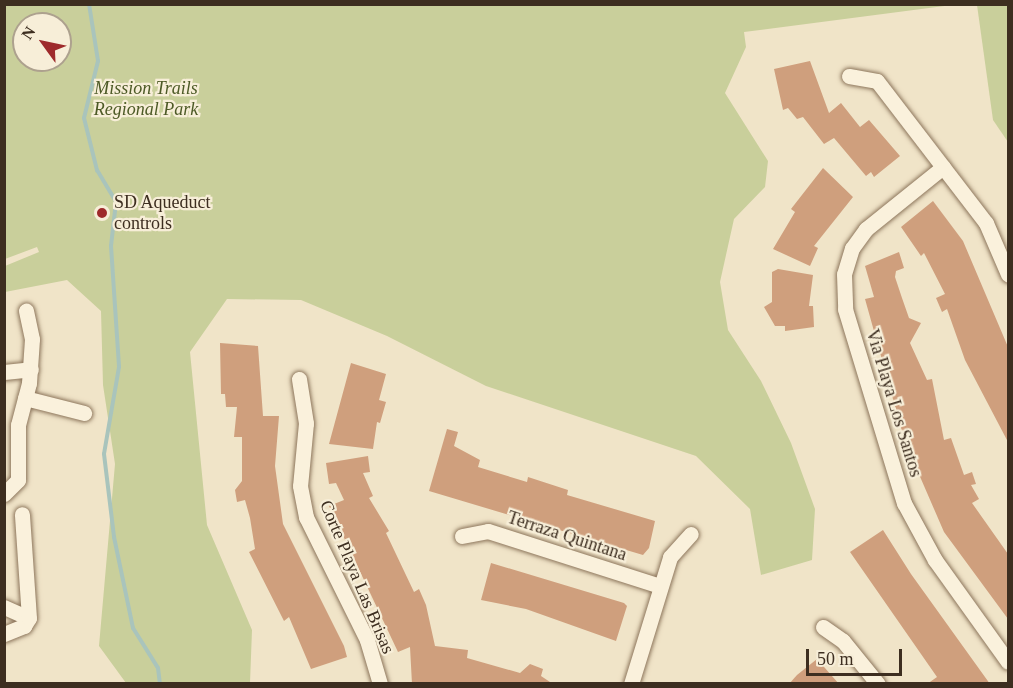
<!DOCTYPE html>
<html>
<head>
<meta charset="utf-8">
<style>
	body { margin:0 }
	#map { position:relative; width:1013px; height:688px; overflow:hidden; background:#f0e4c8; font-family:Georgia,serif }
	div>[style] { position:absolute }
	.green>* { inset:0; background:#c9cf9b }
	.stream>* { height:4px; margin:-2px; padding:0 2px; transform-origin:2px; border-radius:2px; background:#a9c4bc }
	.building>* { inset:0; background:#cf9f7d }
	.roads { filter:drop-shadow(0 0 2px #8d765c) drop-shadow(0 0 2px #8d765c) }
	.minor>* { height:15px; margin:-7.5px; padding:0 7.5px; transform-origin:7.5px; border-radius:7.5px; background:#faf1dc }
	.dots>* { width:16px; height:16px; translate:-50% -50%; box-sizing:border-box; border:3px solid #f7eed8; border-radius:50% }
	span { translate:-50% -50%; white-space:nowrap; text-align:center; line-height:1.15; -webkit-text-stroke:4.5px #f7eed8; paint-order:stroke }
	.park-label { font-size:18px; color:#4d5a26; font-style:italic }
	.poi-label { font-size:18px; color:#3d2e20 }
	.left { translate:0 -50%; text-align:left }
	.street-label { font-size:18px; color:#3d2e20 }
	.frame { position:absolute; inset:0; border:6px solid #3d2e20; pointer-events:none }
	.north { position:absolute; left:12px; top:12px; width:60px; height:60px; box-sizing:border-box; background:#f7eed8; border:2px solid #ada18e; border-radius:50%; rotate:303deg; font-size:16px; font-weight:700; line-height:24px; text-align:center; color:#3d2e20 }
	.north::after { content:''; display:block; margin:auto; width:21px; height:27px; background:#9e2a2b; clip-path:polygon(50% 0,100% 100%,50% 72%,0 100%) }
	.scale { position:absolute; left:806px; top:649px; width:96px; height:27px; box-sizing:border-box; border:3px solid #3d2e20; border-top:0; padding-left:8px; font-size:18px; line-height:21px; white-space:nowrap; color:#3d2e20; -webkit-text-stroke:4px #f7eed8; paint-order:stroke }
</style>
</head>
<body>
<div id="map">
	<div class="green">
		<i style="clip-path:polygon(evenodd,5px 4px,952px 5px,744px 32px,746px 47px,725px 93px,768px 161px,765px 187px,734px 219px,720px 282px,728px 330px,761px 381px,791px 443px,815px 509px,812px 560px,761px 575px,750px 509px,696px 456px,486px 386px,387px 336px,301px 300px,227px 299px,190px 352px,207px 525px,252px 630px,250px 683px,126px 683px,99px 646px,115px 464px,103px 385px,101px 311px,67px 280px,5px 292px,5px 266px,39px 252px,37px 247px,5px 259px,5px 4px,24px 24px,60px 24px,60px 60px,24px 60px,24px 24px)"></i>
		<i style="clip-path:polygon(977px 5px,1008px 5px,1008px 142px,993px 120px)"></i>
	</div>
	<div class="stream">
		<i style="left:89px;top:4px;width:58px;rotate:81deg"></i>
		<i style="left:98px;top:61px;width:59px;rotate:103.8deg"></i>
		<i style="left:84px;top:118px;width:54px;rotate:76deg"></i>
		<i style="left:97px;top:170px;width:37px;rotate:59deg"></i>
		<i style="left:116px;top:202px;width:44px;rotate:96.5deg"></i>
		<i style="left:111px;top:246px;width:121px;rotate:86.2deg"></i>
		<i style="left:119px;top:367px;width:88px;rotate:99.8deg"></i>
		<i style="left:104px;top:454px;width:84px;rotate:83.1deg"></i>
		<i style="left:114px;top:537px;width:93px;rotate:78.2deg"></i>
		<i style="left:133px;top:628px;width:47px;rotate:58deg"></i>
		<i style="left:158px;top:668px;width:16px;rotate:83deg"></i>
	</div>
	<div class="building">
		<i style="clip-path:polygon(810px 61px,829px 113px,841px 103px,860px 127px,869px 120px,900px 156px,874px 177px,871px 172px,866px 176px,834px 138px,824px 144px,803px 117px,797px 119px,788px 108px,783px 110px,774px 69px)"></i>
		<i style="clip-path:polygon(823px 168px,853px 197px,814px 246px,818px 248px,810px 266px,773px 249px,795px 212px,791px 209px)"></i>
		<i style="clip-path:polygon(933px 201px,963px 241px,1008px 347px,1008px 442px,965px 360px,947px 309px,942px 312px,936px 298px,945px 294px,924px 253px,921px 256px,901px 227px)"></i>
		<i style="clip-path:polygon(899px 252px,904px 268px,896px 271px,895px 277px,902px 298px,909px 318px,921px 323px,910px 343px,927px 380px,932px 379px,944px 440px,951px 438px,964px 475px,972px 472px,976px 484px,971px 485px,979px 499px,972px 503px,1008px 554px,1008px 619px,944px 532px,905px 442px,865px 299px,874px 297px,865px 266px)"></i>
		<i style="clip-path:polygon(778px 269px,813px 275px,809px 306px,813px 306px,814px 327px,785px 331px,785px 326px,775px 326px,764px 307px,772px 302px,772px 272px)"></i>
		<i style="clip-path:polygon(220px 343px,258px 346px,263px 416px,279px 416px,275px 466px,283px 524px,344px 646px,347px 657px,311px 669px,289px 617px,284px 621px,249px 552px,255px 549px,250px 518px,245px 500px,237px 502px,235px 490px,242px 481px,242px 437px,234px 437px,237px 407px,226px 407px,225px 394px,221px 394px)"></i>
		<i style="clip-path:polygon(351px 363px,386px 374px,379px 400px,386px 402px,380px 423px,377px 422px,373px 449px,329px 444px)"></i>
		<i style="clip-path:polygon(447px 429px,458px 432px,454px 446px,480px 460px,478px 467px,527px 482px,528px 477px,568px 490px,567px 495px,655px 521px,649px 548px,643px 555px,429px 491px)"></i>
		<i style="clip-path:polygon(368px 456px,370px 472px,363px 473px,373px 496px,369px 498px,389px 531px,386px 533px,414px 592px,419px 589px,426px 605px,435px 646px,468px 650px,467px 658px,520px 673px,530px 664px,543px 669px,541px 676px,553px 684px,412px 684px,410px 647px,398px 652px,329px 506px,344px 500px,336px 483px,329px 484px,326px 463px)"></i>
		<i style="clip-path:polygon(883px 530px,911px 574px,990px 684px,927px 684px,937px 677px,850px 552px)"></i>
		<i style="clip-path:polygon(491px 563px,624px 603px,627px 606px,616px 641px,526px 609px,481px 600px)"></i>
		<i style="clip-path:polygon(817px 659px,839px 684px,789px 684px,797px 675px)"></i>
	</div>
	<div class="roads">
		<div class="minor">
			<i style="left:849px;top:76px;width:28px;rotate:10deg"></i>
			<i style="left:877px;top:81px;width:179px;rotate:52.5deg"></i>
			<i style="left:986px;top:223px;width:56px;rotate:66.7deg"></i>
			<i style="left:943px;top:167px;width:99px;rotate:141.2deg"></i>
			<i style="left:866px;top:229px;width:24px;rotate:126deg"></i>
			<i style="left:852px;top:248px;width:27px;rotate:107deg"></i>
			<i style="left:844px;top:274px;width:35px;rotate:88deg"></i>
			<i style="left:845px;top:309px;width:203px;rotate:73.1deg"></i>
			<i style="left:904px;top:503px;width:65px;rotate:61.5deg"></i>
			<i style="left:935px;top:560px;width:125px;rotate:54.4deg"></i>
			<i style="left:4px;top:372px;width:27px;rotate:-6deg"></i>
			<i style="left:299px;top:379px;width:45px;rotate:81deg"></i>
			<i style="left:306px;top:423px;width:63px;rotate:95.4deg"></i>
			<i style="left:300px;top:486px;width:32px;rotate:79deg"></i>
			<i style="left:306px;top:517px;width:137px;rotate:63.6deg"></i>
			<i style="left:367px;top:640px;width:46px;rotate:73.5deg"></i>
			<i style="left:25px;top:398px;width:61px;rotate:14.3deg"></i>
			<i style="left:4px;top:494px;width:20px;rotate:-45deg"></i>
			<i style="left:18px;top:480px;width:55px;rotate:-90deg"></i>
			<i style="left:18px;top:425px;width:43px;rotate:-75.3deg"></i>
			<i style="left:29px;top:383px;width:44px;rotate:-86.1deg"></i>
			<i style="left:32px;top:339px;width:29px;rotate:-102deg"></i>
			<i style="left:462px;top:536px;width:26px;rotate:-11deg"></i>
			<i style="left:488px;top:531px;width:181px;rotate:17.7deg"></i>
			<i style="left:4px;top:607px;width:27px;rotate:24deg"></i>
			<i style="left:823px;top:627px;width:24px;rotate:35deg"></i>
			<i style="left:843px;top:641px;width:55px;rotate:50.9deg"></i>
			<i style="left:4px;top:634px;width:22px;rotate:-22deg"></i>
			<i style="left:24px;top:626px;width:9px;rotate:-58deg"></i>
			<i style="left:29px;top:618px;width:104px;rotate:-93.9deg"></i>
			<i style="left:631px;top:684px;width:133px;rotate:-72.9deg"></i>
			<i style="left:670px;top:557px;width:31px;rotate:-48deg"></i>
		</div>
	</div>
	<div class="dots">
		<i style="left:102px;top:213px;background:#9e2a2b"></i>
	</div>
	<div class="park-label">
		<span style="left:146px;top:99px">Mission Trails<br>Regional Park</span>
	</div>
	<div class="poi-label">
		<span class="left" style="left:114px;top:213px">SD Aqueduct<br>controls</span>
	</div>
	<div class="street-label">
		<span style="left:894px;top:403px;rotate:73deg">Via Playa Los Santos</span>
		<span style="left:567px;top:536px;rotate:18deg">Terraza Quintana</span>
		<span style="left:357px;top:577px;rotate:67deg">Corte Playa Las Brisas</span>
	</div>
	<div class="frame"></div>
	<div class="north">N</div>
	<div class="scale">50 m</div>
</div>
</body>
</html>
